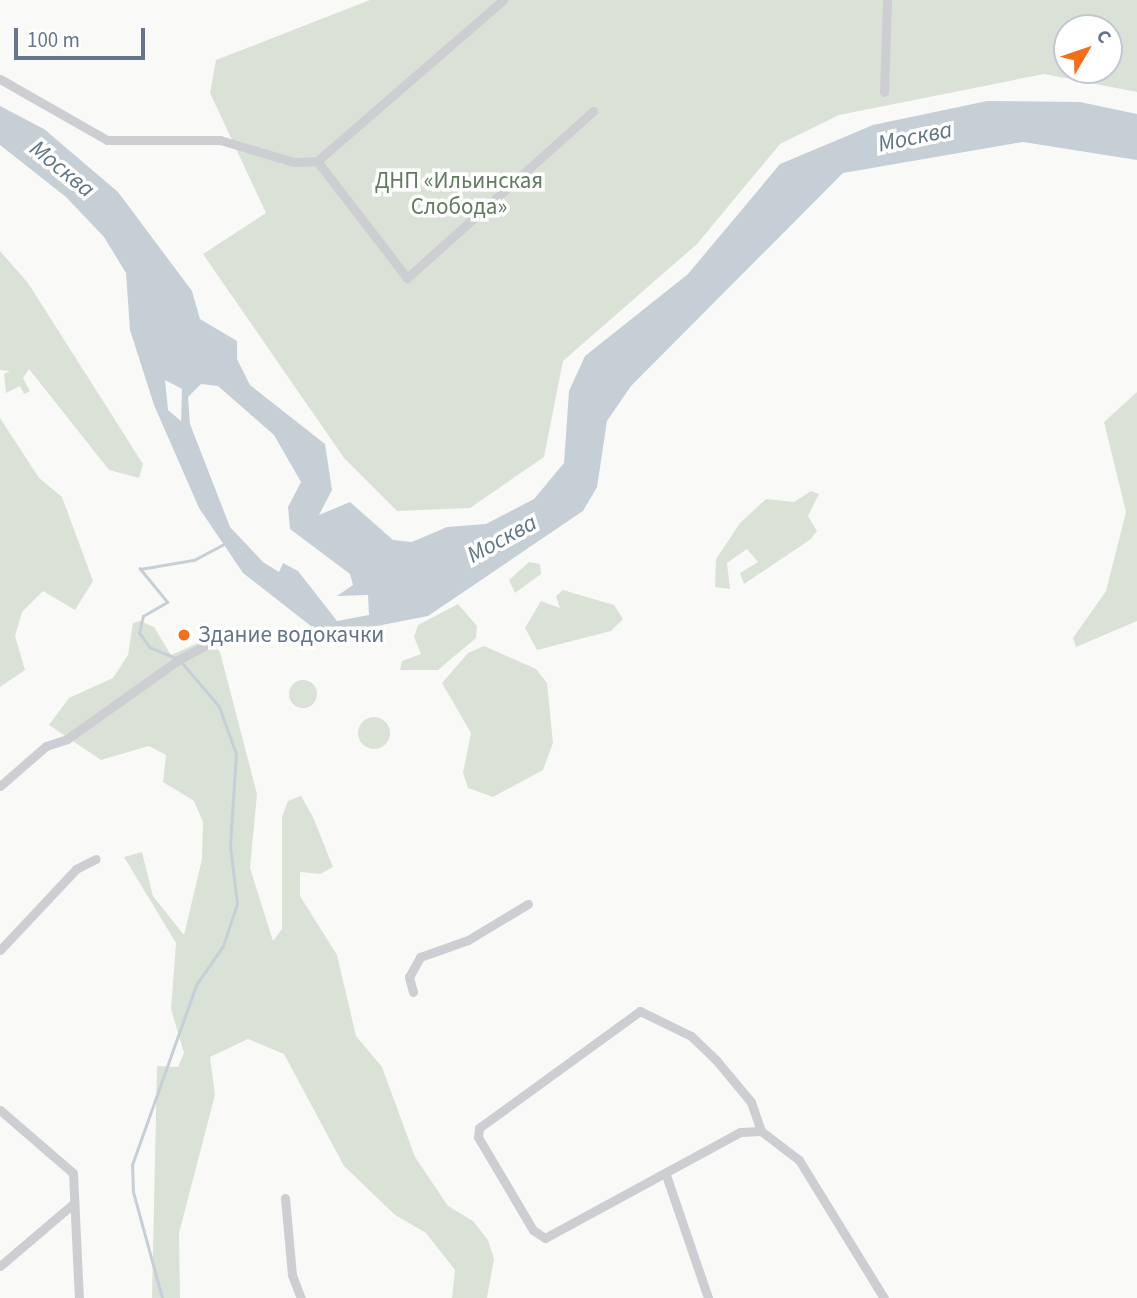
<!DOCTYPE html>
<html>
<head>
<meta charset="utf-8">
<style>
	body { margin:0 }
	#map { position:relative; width:1137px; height:1298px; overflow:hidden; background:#f9faf7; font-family:"Source Sans 3",sans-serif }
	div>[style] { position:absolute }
	.green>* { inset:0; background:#dae2d7 }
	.round { border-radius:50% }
	.water>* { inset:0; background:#c7cfd6 }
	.stream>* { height:2.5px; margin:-1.25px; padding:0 1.25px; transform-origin:1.25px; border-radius:1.25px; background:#c7cfd6 }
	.minor>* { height:9px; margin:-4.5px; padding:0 4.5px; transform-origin:4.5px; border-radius:4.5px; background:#ccced2 }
	.dots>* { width:19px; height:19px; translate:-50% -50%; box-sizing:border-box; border:4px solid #fff; border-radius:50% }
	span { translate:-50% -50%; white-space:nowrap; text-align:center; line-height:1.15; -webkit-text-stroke:7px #fff; paint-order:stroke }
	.park-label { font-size:23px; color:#637b61 }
	.poi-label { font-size:23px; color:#65758b }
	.left { translate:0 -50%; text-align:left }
	.water-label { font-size:24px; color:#617786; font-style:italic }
	.north { position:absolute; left:1053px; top:14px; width:70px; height:70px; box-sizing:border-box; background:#fff; border:2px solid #c1c8d1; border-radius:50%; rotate:51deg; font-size:19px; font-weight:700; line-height:28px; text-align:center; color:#65758b }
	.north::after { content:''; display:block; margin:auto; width:24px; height:32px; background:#f56e1b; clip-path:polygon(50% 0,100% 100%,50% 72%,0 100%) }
	.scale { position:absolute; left:14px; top:28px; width:131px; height:32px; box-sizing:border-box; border:4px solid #65758b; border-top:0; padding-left:9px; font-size:21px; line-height:24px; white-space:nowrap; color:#65758b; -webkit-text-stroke:5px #fff; paint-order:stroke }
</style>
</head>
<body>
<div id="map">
	<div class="green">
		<i style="clip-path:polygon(evenodd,370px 0,1137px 0,1137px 92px,1044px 74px,839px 115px,780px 144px,697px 244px,563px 361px,544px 457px,470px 508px,397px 511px,344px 458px,203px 254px,266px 213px,210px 93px,216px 60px,370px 0,1067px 28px,1109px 28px,1109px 70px,1067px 70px,1067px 28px)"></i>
		<i style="clip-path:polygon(0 251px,28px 283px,143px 464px,139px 478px,109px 470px,29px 369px,23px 378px,30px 391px,24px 394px,20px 386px,6px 393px,4px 374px,10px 371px,0 370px)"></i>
		<i style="clip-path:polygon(1137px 392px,1137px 621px,1076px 647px,1073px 638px,1106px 591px,1126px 512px,1104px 422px)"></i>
		<i style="clip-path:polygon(0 418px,39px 478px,62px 497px,93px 581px,75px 610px,43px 591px,22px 612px,15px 636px,25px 670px,0 687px)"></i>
		<i style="clip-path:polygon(811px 491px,819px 494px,808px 516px,817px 531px,811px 539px,744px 584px,740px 573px,758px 562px,747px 549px,727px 563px,730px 589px,715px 587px,716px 559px,740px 523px,766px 499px,794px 502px)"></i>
		<i style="clip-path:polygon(529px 562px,540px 564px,541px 574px,515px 593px,509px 580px)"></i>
		<i style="clip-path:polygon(563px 590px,614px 605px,623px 619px,611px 631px,537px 650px,525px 628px,541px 601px,560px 608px,556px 596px)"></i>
		<i style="clip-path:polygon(458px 604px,477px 626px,476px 638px,438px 670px,400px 670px,402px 661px,421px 654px,414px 637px,418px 625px)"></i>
		<i style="clip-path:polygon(140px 621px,154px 627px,171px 655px,209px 638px,220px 652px,257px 794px,250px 868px,273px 941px,282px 929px,282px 817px,288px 801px,301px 796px,313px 817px,333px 867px,320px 874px,300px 872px,300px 896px,337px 955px,356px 1036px,382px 1067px,415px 1157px,448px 1206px,473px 1221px,488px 1240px,494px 1259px,487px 1298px,452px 1298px,455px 1270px,426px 1233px,395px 1215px,344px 1166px,284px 1054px,248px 1039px,210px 1057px,215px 1095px,179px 1233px,180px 1298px,152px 1298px,157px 1066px,178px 1067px,184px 1053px,171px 1009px,176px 943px,124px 857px,142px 852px,153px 896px,184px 935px,202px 859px,203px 822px,194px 801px,163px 782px,166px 755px,149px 746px,101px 760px,49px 725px,69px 698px,113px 678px,128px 655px,133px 623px)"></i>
		<i style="clip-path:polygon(484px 646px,536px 669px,547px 683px,553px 743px,543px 770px,493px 797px,468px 788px,463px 773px,471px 733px,442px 683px,468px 653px)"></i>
		<i class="round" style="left:289px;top:680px;width:28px;height:28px"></i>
		<i class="round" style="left:358px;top:717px;width:32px;height:32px"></i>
	</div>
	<div class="water">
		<i style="clip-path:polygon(evenodd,987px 101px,1080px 102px,1137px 114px,1137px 160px,1023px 142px,843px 173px,631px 386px,607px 421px,597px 487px,583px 511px,428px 616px,341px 633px,316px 630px,243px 573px,199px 508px,154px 405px,130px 330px,126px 273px,104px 237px,66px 197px,0 145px,0 106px,44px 129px,118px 192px,192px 291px,200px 319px,237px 341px,237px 359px,250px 385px,325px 444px,332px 490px,319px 515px,350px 502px,393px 540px,412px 542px,447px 527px,486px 524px,534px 499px,564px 463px,569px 391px,585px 356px,688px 274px,780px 164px,873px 125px,987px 101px,165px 380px,182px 389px,181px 421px,168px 410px,165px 380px,987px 101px,201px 384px,218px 386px,274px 435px,301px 482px,288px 507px,290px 529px,350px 574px,353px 585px,337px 596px,368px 595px,369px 615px,337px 621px,298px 571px,283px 563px,279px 572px,263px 562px,230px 527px,190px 424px,188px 397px,201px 384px)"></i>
	</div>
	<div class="stream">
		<i style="left:175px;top:658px;width:27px;rotate:-158deg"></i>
		<i style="left:150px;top:648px;width:19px;rotate:-126deg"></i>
		<i style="left:139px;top:633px;width:17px;rotate:-77deg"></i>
		<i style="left:143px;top:616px;width:28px;rotate:-30deg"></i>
		<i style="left:167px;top:602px;width:43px;rotate:-129.3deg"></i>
		<i style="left:140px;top:569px;width:55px;rotate:-9.5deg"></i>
		<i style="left:194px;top:560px;width:34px;rotate:-28deg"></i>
		<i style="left:162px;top:1298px;width:110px;rotate:-105.3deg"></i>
		<i style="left:133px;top:1192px;width:27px;rotate:-92deg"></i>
		<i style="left:132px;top:1165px;width:191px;rotate:-70.4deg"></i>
		<i style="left:196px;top:985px;width:47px;rotate:-55.3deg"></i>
		<i style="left:223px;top:946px;width:44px;rotate:-71.6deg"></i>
		<i style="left:237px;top:904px;width:58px;rotate:-96.9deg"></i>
		<i style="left:230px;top:846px;width:92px;rotate:-86.3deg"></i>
		<i style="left:236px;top:754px;width:50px;rotate:-109.9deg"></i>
		<i style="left:219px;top:707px;width:59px;rotate:-130.2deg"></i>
	</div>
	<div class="minor">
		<i style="left:503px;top:0;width:246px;rotate:139.1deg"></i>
		<i style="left:317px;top:161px;width:148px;rotate:52.4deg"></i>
		<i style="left:407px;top:278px;width:250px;rotate:-41.9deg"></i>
		<i style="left:0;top:79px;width:123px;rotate:29.7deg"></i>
		<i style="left:107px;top:140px;width:113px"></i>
		<i style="left:220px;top:140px;width:77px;rotate:16.6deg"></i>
		<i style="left:294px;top:162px;width:23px;rotate:-2deg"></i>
		<i style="left:884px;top:92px;width:92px;rotate:-88.1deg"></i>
		<i style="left:0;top:786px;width:61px;rotate:-41deg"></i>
		<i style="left:46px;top:746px;width:22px;rotate:-18deg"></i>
		<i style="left:67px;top:739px;width:136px;rotate:-35.4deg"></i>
		<i style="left:178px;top:660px;width:51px;rotate:-28.1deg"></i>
		<i style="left:0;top:950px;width:111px;rotate:-46.8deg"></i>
		<i style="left:76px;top:869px;width:22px;rotate:-27deg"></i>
		<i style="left:413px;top:992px;width:16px;rotate:-105deg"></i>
		<i style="left:409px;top:977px;width:23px;rotate:-61deg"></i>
		<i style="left:420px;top:957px;width:51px;rotate:-19.5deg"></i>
		<i style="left:468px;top:940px;width:70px;rotate:-31deg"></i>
		<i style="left:0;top:1110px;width:96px;rotate:40.8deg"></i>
		<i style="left:73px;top:1173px;width:125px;rotate:87.3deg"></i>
		<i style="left:761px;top:1131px;width:31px;rotate:-109deg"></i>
		<i style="left:751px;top:1102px;width:55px;rotate:-129.8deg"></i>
		<i style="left:716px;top:1060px;width:35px;rotate:-136deg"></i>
		<i style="left:691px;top:1036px;width:57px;rotate:-153.9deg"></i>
		<i style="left:640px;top:1011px;width:199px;rotate:144deg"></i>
		<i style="left:479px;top:1128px;width:9px;rotate:96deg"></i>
		<i style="left:478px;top:1137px;width:108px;rotate:59.4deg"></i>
		<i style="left:533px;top:1230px;width:14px;rotate:34deg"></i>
		<i style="left:545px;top:1238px;width:222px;rotate:-28.5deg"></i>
		<i style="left:740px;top:1132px;width:21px;rotate:-3deg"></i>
		<i style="left:761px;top:1131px;width:48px;rotate:37.3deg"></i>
		<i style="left:799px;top:1160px;width:162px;rotate:58.4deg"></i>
		<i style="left:666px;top:1175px;width:130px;rotate:71.1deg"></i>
		<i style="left:285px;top:1198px;width:77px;rotate:84.8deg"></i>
		<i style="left:292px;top:1275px;width:25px;rotate:69deg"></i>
		<i style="left:0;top:1266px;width:97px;rotate:-40.4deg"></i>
	</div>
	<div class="dots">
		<i style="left:184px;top:635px;background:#f56e1b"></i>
	</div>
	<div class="park-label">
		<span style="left:459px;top:194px">ДНП «Ильинская<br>Слобода»</span>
	</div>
	<div class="poi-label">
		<span class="left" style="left:198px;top:635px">Здание водокачки</span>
	</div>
	<div class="water-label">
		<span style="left:915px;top:137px;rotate:-12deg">Москва</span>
		<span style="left:62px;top:169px;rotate:39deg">Москва</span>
		<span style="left:502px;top:539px;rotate:-29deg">Москва</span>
	</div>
	<div class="north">С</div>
	<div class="scale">100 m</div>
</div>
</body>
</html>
